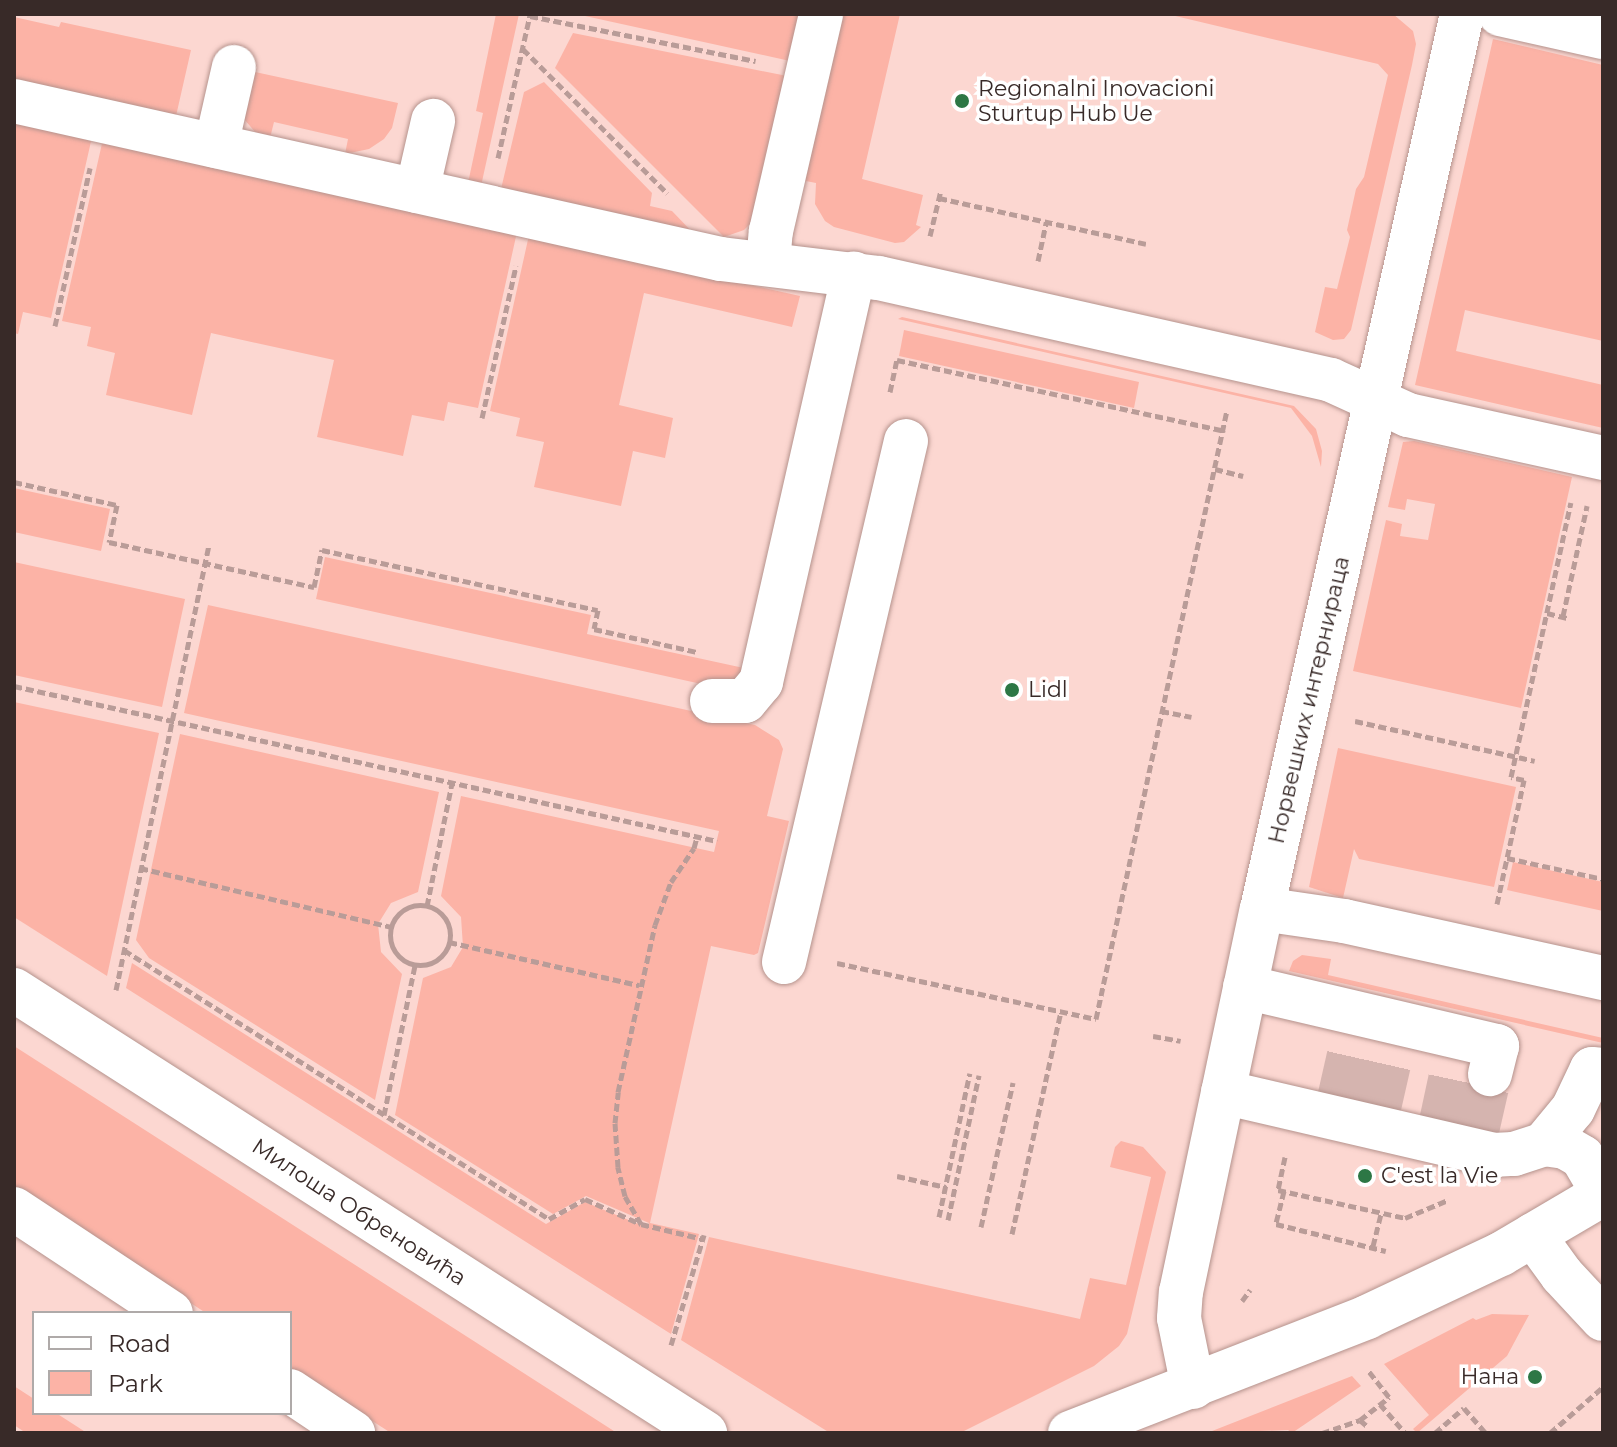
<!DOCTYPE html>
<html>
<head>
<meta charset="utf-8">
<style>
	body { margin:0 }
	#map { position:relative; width:1617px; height:1447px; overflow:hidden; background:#fcd7d1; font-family:Montserrat,sans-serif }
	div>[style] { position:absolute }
	.green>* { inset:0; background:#fcb3a6 }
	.minor-tunnel>* { height:44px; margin-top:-22px; transform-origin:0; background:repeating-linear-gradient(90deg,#d5b4af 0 44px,transparent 0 66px) }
	.path>* { height:5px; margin-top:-2.5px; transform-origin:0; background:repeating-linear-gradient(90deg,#b99c98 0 8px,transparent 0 12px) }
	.path>.ring { margin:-2.5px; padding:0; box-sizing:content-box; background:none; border:5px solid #b99c98; border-radius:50% }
	.roads { filter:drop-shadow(0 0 2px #b5938d) drop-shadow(0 0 2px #b5938d) }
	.minor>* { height:44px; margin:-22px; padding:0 22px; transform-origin:22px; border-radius:22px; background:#fff }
	.dots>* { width:22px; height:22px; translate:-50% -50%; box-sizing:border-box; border:4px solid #fff; border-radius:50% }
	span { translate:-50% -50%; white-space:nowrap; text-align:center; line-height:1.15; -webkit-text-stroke:7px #fff; paint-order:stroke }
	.poi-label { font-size:22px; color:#382a28 }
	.left { translate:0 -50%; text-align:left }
	.right { translate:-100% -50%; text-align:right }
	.street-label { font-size:22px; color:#382a28 }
	.frame { position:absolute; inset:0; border:16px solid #382a28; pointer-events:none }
	.legend { position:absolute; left:32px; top:1311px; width:260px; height:104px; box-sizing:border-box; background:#fff; border:2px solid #afaaa9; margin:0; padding:10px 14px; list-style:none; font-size:24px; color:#382a28 }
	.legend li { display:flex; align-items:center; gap:16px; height:40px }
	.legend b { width:40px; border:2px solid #afaaa9 }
</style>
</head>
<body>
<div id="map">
	<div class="green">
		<i style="clip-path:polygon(496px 14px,519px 14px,481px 186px,468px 183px,483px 113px,476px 111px)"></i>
		<i style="clip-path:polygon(576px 14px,801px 14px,790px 61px)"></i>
		<i style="clip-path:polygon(839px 14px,900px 14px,862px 179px,923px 195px,916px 225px,921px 227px,904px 242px,895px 243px,834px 227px,825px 221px,815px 204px,816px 183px,801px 180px)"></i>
		<i style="clip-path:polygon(1167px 14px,1393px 14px,1413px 31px,1416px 44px,1412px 65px,1351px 330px,1344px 339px,1333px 340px,1315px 332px,1325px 287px,1337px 289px,1350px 237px,1347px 230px,1356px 189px,1364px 177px,1388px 75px,1378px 64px)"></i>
		<i style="clip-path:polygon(14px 17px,59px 27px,61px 22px,191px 50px,176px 116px,14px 80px)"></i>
		<i style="clip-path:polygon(573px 33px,787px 76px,752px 222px,744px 230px,724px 237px,555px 68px)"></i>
		<i style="clip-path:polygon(1493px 39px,1603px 65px,1603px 341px,1465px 310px,1456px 351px,1603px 385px,1603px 428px,1415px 385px)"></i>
		<i style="clip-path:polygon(251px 71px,398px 103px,392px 128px,384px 139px,369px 149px,345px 154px,348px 139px,274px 122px,270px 138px,256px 133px,244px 119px)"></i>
		<i style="clip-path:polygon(544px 82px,652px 193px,650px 206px,672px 211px,696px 236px,501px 189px,524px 92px)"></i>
		<i style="clip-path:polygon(14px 119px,92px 137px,51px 318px,23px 312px,18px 334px,14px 333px)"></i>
		<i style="clip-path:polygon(103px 139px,517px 232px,478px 408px,448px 402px,444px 421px,412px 415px,403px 456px,317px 437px,334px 360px,211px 333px,192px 415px,106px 395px,115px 353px,87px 346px,91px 327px,62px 321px)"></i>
		<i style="clip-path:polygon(529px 235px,800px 296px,792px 327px,644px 293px,619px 405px,673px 418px,665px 458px,633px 451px,621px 506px,534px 487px,544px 442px,516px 436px,520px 418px,490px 411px)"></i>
		<i style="clip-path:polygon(902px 317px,1294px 406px,1316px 429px,1322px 451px,1321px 467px,1312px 436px,1291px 408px,898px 319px)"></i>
		<i style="clip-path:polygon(904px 330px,1139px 382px,1134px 408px,899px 356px)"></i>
		<i style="clip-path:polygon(1414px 441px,1572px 477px,1521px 708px,1353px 671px,1386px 520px,1402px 524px,1400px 536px,1428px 540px,1435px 504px,1407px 499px,1405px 510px,1388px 507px,1403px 442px)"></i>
		<i style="clip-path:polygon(14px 488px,110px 509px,101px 551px,14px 532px)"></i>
		<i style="clip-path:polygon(325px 557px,591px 615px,587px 634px,753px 670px,749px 676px,715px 687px,316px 599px)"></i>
		<i style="clip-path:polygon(14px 562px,185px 599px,162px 707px,14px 675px)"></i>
		<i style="clip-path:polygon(208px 605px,755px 725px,779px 740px,783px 749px,767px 816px,789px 821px,758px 953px,754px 955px,711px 946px,650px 1223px,699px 1234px,671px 1334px,126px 988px,132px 963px,546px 1224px,585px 1202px,648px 1228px,649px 1223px,586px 1196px,553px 1214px,395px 1115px,423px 978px,451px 967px,463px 947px,461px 917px,441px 896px,461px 796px,714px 852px,719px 831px,184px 713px)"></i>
		<i style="clip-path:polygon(14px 702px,159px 733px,107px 976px,14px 917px)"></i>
		<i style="clip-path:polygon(180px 734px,439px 792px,418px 892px,391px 903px,378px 924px,381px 952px,402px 974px,375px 1100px,149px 958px,136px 940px)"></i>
		<i style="clip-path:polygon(1338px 748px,1516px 787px,1494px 887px,1359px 859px,1354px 849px,1343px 898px,1309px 887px)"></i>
		<i style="clip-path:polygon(1513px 862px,1603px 882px,1603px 911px,1507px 890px)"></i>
		<i style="clip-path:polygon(1302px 955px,1331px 959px,1328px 975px,1603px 1038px,1603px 1043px,1289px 971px,1293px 961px)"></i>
		<i style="clip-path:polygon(14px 1046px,617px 1433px,391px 1433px,290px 1368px,290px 1313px,206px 1313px,14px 1188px)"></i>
		<i style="clip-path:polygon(1121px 1141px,1143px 1147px,1166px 1172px,1127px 1334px,1119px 1346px,1094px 1366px,960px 1433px,830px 1433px,681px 1340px,709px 1237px,1080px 1319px,1090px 1278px,1126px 1285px,1151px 1177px,1110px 1167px,1115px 1147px)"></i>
		<i style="clip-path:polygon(1492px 1314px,1529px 1315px,1507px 1356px,1417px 1433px,1413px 1429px,1429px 1415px,1384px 1364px,1473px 1318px,1476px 1320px)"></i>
		<i style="clip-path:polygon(1352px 1376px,1361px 1386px,1292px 1433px,1288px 1430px,1207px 1433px)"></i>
		<i style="clip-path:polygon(14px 1386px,34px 1399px,34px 1413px,56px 1413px,87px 1433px,26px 1433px,14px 1425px)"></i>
	</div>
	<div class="minor-tunnel">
		<i style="left:1339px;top:1099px;width:58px;rotate:-77.2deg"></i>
		<i style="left:1379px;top:1108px;width:58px;rotate:-77.2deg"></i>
		<i style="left:1441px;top:1122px;width:57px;rotate:-77.9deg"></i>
		<i style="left:1477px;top:1131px;width:58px;rotate:-77.2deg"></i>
	</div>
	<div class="path">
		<i style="left:530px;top:16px;width:230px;rotate:11.3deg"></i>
		<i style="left:523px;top:49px;width:204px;rotate:45deg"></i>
		<i style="left:498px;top:158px;width:147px;rotate:-77.4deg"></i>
		<i style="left:939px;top:198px;width:212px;rotate:12.5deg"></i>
		<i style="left:930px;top:236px;width:47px;rotate:-76.6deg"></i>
		<i style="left:1038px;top:261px;width:40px;rotate:-78deg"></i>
		<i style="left:55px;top:326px;width:162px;rotate:-77.5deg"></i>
		<i style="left:890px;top:392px;width:33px;rotate:-78deg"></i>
		<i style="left:897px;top:360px;width:336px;rotate:12.2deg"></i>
		<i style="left:482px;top:418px;width:156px;rotate:-77.4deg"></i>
		<i style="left:1215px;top:469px;width:29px;rotate:14deg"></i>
		<i style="left:14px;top:482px;width:106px;rotate:12.6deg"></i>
		<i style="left:117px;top:505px;width:38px;rotate:102deg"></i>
		<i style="left:109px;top:542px;width:210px;rotate:12.4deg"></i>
		<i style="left:314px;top:587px;width:38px;rotate:-78deg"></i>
		<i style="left:322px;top:550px;width:282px;rotate:12.3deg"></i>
		<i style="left:598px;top:610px;width:19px;rotate:102deg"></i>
		<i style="left:594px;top:629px;width:106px;rotate:12.6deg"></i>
		<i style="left:1547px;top:613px;width:21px;rotate:14deg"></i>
		<i style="left:1563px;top:616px;width:113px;rotate:-77.7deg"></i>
		<i style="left:14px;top:686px;width:720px;rotate:12.43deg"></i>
		<i style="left:1161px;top:711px;width:31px;rotate:11deg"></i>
		<i style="left:1355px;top:721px;width:184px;rotate:12.5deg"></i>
		<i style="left:1507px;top:858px;width:98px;rotate:12.3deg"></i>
		<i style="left:140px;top:868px;width:258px;rotate:13.2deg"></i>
		<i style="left:1497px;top:904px;width:127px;rotate:-77.7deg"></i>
		<i style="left:1524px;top:780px;width:13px;rotate:-167deg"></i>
		<i style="left:1511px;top:777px;width:281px;rotate:-77.7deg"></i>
		<i class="ring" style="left:390px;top:905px;width:55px;height:55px"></i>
		<i style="left:427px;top:906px;width:126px;rotate:-78.5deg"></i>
		<i style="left:449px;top:942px;width:195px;rotate:12.8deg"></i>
		<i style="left:124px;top:950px;width:503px;rotate:32.33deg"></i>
		<i style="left:549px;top:1219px;width:41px;rotate:-29.1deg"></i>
		<i style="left:585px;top:1199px;width:61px;rotate:24.1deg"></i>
		<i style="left:641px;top:1224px;width:64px;rotate:13.6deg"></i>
		<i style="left:837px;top:963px;width:265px;rotate:12.2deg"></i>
		<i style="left:1096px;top:1019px;width:623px;rotate:-77.86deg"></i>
		<i style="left:116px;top:990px;width:454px;rotate:-78.2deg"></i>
		<i style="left:1153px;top:1036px;width:28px;rotate:10deg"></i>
		<i style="left:384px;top:1115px;width:153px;rotate:-78.3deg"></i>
		<i style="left:1285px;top:1157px;width:34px;rotate:102deg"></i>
		<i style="left:1278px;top:1190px;width:130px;rotate:12.4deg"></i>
		<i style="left:1405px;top:1218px;width:47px;rotate:-22.7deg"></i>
		<i style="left:897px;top:1176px;width:50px;rotate:12.7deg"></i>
		<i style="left:1284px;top:1191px;width:34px;rotate:104deg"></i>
		<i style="left:1276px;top:1224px;width:113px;rotate:13.8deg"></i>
		<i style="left:939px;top:1217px;width:147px;rotate:-77.9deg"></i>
		<i style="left:948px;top:1220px;width:148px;rotate:-77.9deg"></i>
		<i style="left:641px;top:1224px;width:32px;rotate:-120deg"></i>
		<i style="left:625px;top:1196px;width:30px;rotate:-104deg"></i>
		<i style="left:618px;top:1167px;width:44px;rotate:-93.9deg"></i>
		<i style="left:615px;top:1123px;width:31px;rotate:-84deg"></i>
		<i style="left:618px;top:1092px;width:171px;rotate:-77.5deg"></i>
		<i style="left:655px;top:925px;width:46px;rotate:-69.6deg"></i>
		<i style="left:671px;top:882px;width:41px;rotate:-55.9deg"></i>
		<i style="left:694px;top:848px;width:11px;rotate:-75deg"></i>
		<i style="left:981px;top:1227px;width:148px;rotate:-77.5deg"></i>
		<i style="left:1012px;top:1234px;width:228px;rotate:-77.6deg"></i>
		<i style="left:1373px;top:1246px;width:34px;rotate:-76deg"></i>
		<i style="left:1242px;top:1301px;width:14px;rotate:-54deg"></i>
		<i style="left:671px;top:1345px;width:115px;rotate:-73.3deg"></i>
		<i style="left:1380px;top:1404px;width:38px;rotate:49deg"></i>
		<i style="left:1360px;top:1420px;width:11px;rotate:41deg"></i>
		<i style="left:1322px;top:1433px;width:40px;rotate:-18.9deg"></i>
		<i style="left:1360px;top:1420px;width:37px;rotate:-38deg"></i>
		<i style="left:1389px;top:1397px;width:33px;rotate:-128deg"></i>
		<i style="left:1435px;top:1433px;width:38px;rotate:-41deg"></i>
		<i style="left:1464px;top:1408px;width:33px;rotate:49deg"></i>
		<i style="left:1550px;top:1433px;width:70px;rotate:-41deg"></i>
	</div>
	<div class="roads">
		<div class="minor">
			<i style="left:1500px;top:14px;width:106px;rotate:12.6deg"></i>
			<i style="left:14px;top:101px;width:724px;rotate:12.6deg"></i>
			<i style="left:721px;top:259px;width:159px;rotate:6.9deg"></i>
			<i style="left:879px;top:278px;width:463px;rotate:12.7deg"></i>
			<i style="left:1331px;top:380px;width:85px;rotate:24.4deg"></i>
			<i style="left:1408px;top:415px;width:200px;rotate:12.4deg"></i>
			<i style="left:216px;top:146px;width:81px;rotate:-77.2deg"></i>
			<i style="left:417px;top:191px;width:72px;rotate:-77.1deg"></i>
			<i style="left:768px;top:263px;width:32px;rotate:-85deg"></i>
			<i style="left:771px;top:231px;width:223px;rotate:-77deg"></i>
			<i style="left:712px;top:701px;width:33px"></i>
			<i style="left:745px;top:701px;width:25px;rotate:-50deg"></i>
			<i style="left:761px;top:682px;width:419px;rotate:-77.2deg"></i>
			<i style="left:1262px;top:909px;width:83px;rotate:8.3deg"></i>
			<i style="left:1344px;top:921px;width:265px;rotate:12.4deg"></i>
			<i style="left:784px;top:962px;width:535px;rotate:-76.82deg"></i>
			<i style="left:1245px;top:987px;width:259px;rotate:13.2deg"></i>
			<i style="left:1497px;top:1046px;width:29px;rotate:104deg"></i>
			<i style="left:14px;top:990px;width:821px;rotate:32.66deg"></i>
			<i style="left:1223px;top:1092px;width:277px;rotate:13.1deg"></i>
			<i style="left:1493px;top:1155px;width:21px;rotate:-3deg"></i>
			<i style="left:1514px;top:1154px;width:32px;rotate:-18deg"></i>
			<i style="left:1544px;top:1144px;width:21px;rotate:8deg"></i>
			<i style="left:1565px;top:1147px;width:20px;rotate:30deg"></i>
			<i style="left:1582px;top:1157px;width:42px;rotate:59.7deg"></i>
			<i style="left:1544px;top:1144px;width:45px;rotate:-50.4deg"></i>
			<i style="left:1573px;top:1109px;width:44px;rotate:-64.6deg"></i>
			<i style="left:1592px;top:1069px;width:11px;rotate:5deg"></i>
			<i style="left:14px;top:1209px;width:188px;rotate:33.5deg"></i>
			<i style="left:1533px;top:1235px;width:49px;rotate:54.1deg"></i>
			<i style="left:1562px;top:1275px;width:60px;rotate:47deg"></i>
			<i style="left:1193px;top:1387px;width:70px;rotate:-101.5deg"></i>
			<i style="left:1179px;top:1318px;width:26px;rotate:-86deg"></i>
			<i style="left:1181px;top:1292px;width:391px;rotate:-78.1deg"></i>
			<i style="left:1262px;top:909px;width:917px;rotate:-77.4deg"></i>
			<i style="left:290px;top:1391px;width:76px;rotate:33.7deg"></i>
			<i style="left:1070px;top:1433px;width:319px;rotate:-21.3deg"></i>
			<i style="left:1367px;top:1317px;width:148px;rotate:-25.2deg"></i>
			<i style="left:1501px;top:1254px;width:118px;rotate:-30.5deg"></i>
		</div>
	</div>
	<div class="dots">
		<i style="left:962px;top:101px;background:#2d7745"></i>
		<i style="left:1012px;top:690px;background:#2d7745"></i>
		<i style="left:1365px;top:1176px;background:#2d7745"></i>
		<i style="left:1535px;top:1377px;background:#2d7745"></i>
	</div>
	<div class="poi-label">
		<span class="left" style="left:978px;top:101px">Regionalni Inovacioni<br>Sturtup Hub Ue</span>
		<span class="left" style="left:1028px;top:690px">Lidl</span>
		<span class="left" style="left:1381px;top:1176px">C'est la Vie</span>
		<span class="right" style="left:1519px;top:1377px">Нана</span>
	</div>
	<div class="street-label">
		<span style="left:1309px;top:700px;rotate:-77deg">Норвешких интернираца</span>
		<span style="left:359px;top:1212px;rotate:33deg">Милоша Обреновића</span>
	</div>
	<div class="frame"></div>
	<ul class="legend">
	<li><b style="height:10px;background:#fff"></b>Road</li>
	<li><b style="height:22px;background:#fcb3a6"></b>Park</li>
	</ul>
</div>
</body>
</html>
